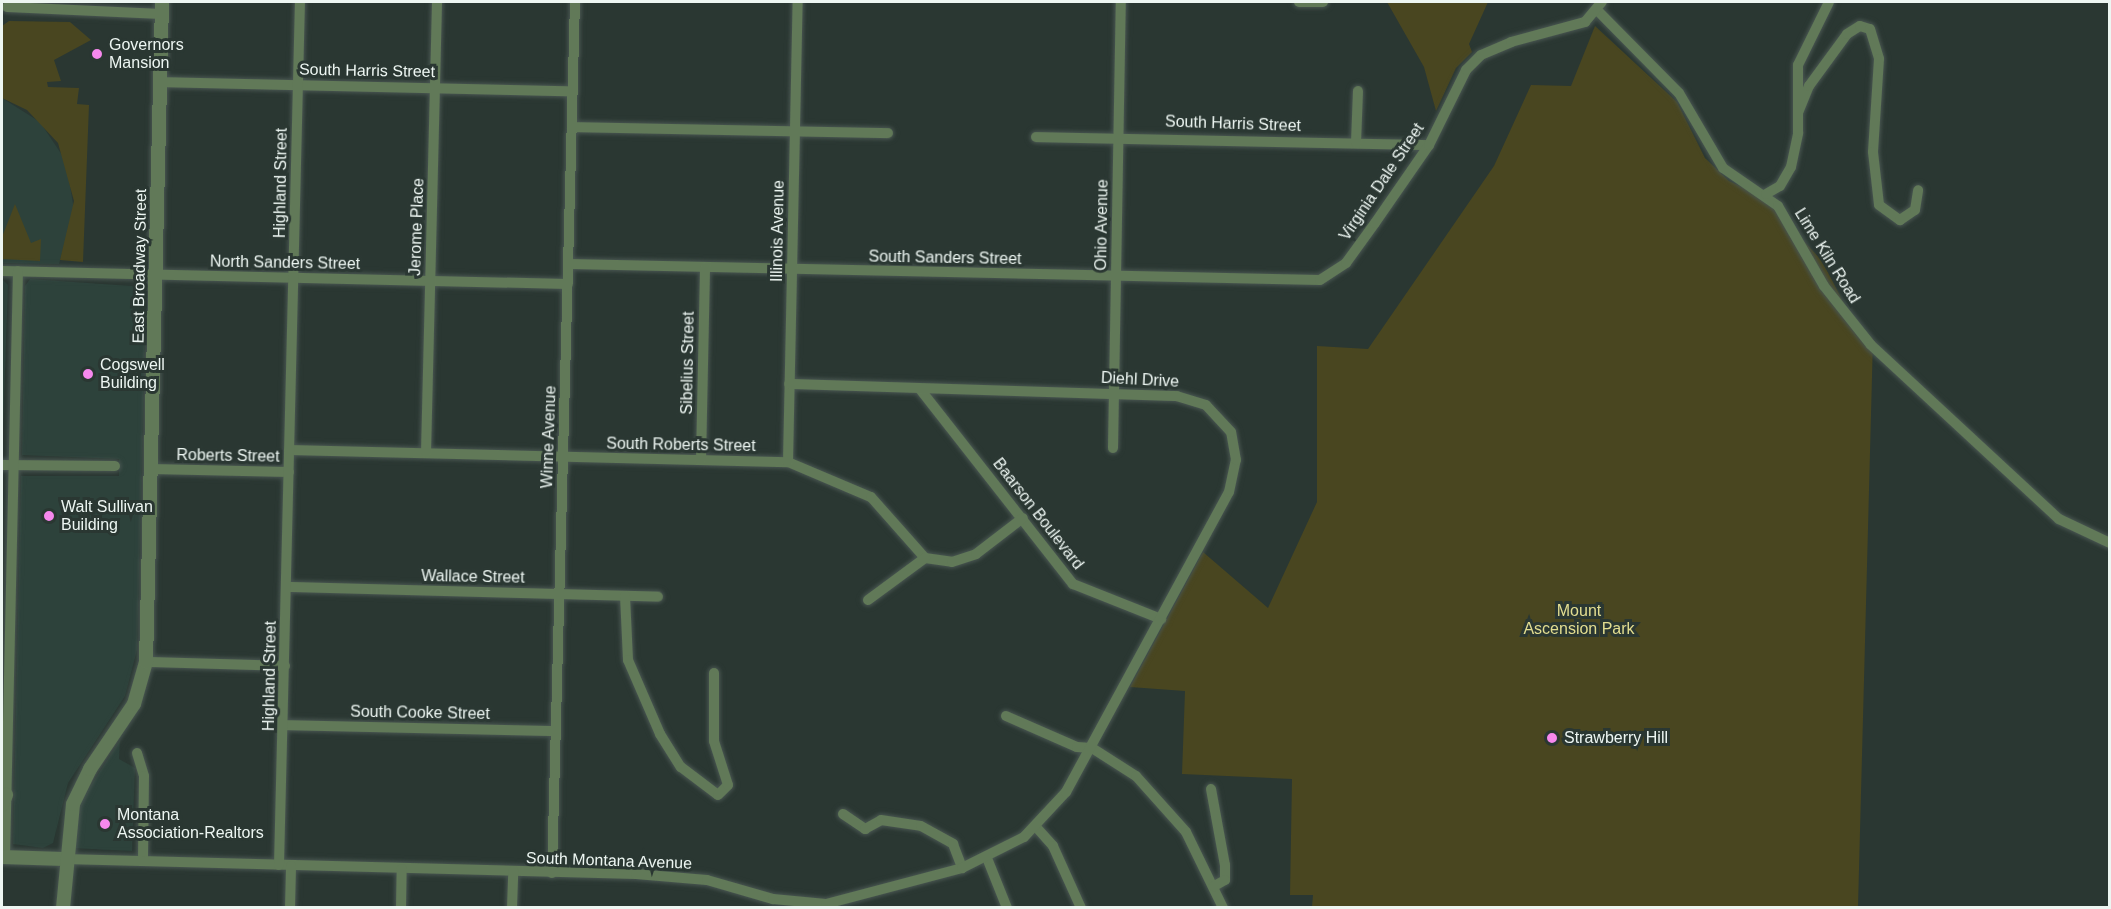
<!DOCTYPE html>
<html>
<head>
<meta charset="utf-8">
<style>
	body { margin:0 }
	#map { position:relative; width:2111px; height:909px; overflow:hidden; background:#2a3732; font-family:Arial,sans-serif }
	div>[style] { position:absolute }
	.built>* { inset:0; background:#2d423b }
	.green>* { inset:0; background:#494620 }
	.roads { filter:drop-shadow(0 0 2px #495651) drop-shadow(0 0 2px #495651) }
	.minor>* { height:10px; margin:-5px; padding:0 5px; transform-origin:5px; border-radius:5px; background:#617958 }
	.tertiary>* { height:14px; margin:-7px; padding:0 7px; transform-origin:7px; border-radius:7px; background:#617958 }
	.dots>* { width:16px; height:16px; translate:-50% -50%; box-sizing:border-box; border:3px solid #2a3732; border-radius:50% }
	span { translate:-50% -50%; white-space:nowrap; text-align:center; line-height:1.15; -webkit-text-stroke:6px #2a3732; paint-order:stroke }
	.poi-label { font-size:16px; color:#edf6f2 }
	.left { translate:0 -50%; text-align:left }
	.street-label { font-size:16px; color:#edf6f2 }
	.park-label { font-size:16px; color:#e2dd90 }
	.frame { position:absolute; inset:0; border:3px solid #edf6f2; pointer-events:none }
</style>
</head>
<body>
<div id="map">
	<div class="built">
		<i style="clip-path:polygon(2px 98px,40px 122px,66px 161px,74px 210px,59px 264px,2px 263px)"></i>
		<i style="clip-path:polygon(2px 279px,8px 285px,2px 457px)"></i>
		<i style="clip-path:polygon(30px 279px,146px 287px,137px 650px,125px 696px,68px 783px,53px 843px,43px 848px,13px 844px,21px 476px,119px 476px,119px 459px,22px 455px,25px 286px)"></i>
		<i style="clip-path:polygon(120px 740px,119px 759px,135px 768px,132px 851px,72px 848px,81px 801px)"></i>
	</div>
	<div class="green">
		<i style="clip-path:polygon(1387px 2px,1488px 2px,1469px 44px,1472px 52px,1456px 68px,1436px 111px,1424px 67px)"></i>
		<i style="clip-path:polygon(9px 21px,70px 22px,91px 40px,54px 60px,61px 81px,47px 82px,48px 87px,79px 88px,77px 104px,89px 105px,83px 262px,60px 260px,74px 201px,58px 143px,27px 110px,2px 98px,2px 26px)"></i>
		<i style="clip-path:polygon(1595px 26px,1677px 102px,1705px 158px,1729px 181px,1764px 197px,1822px 261px,1848px 311px,1873px 339px,1858px 907px,1312px 907px,1313px 895px,1290px 895px,1292px 779px,1182px 774px,1185px 691px,1130px 687px,1203px 552px,1268px 608px,1317px 502px,1317px 346px,1368px 349px,1494px 166px,1531px 85px,1571px 86px)"></i>
		<i style="clip-path:polygon(15px 204px,31px 243px,41px 239px,40px 261px,2px 259px,2px 237px)"></i>
	</div>
	<div class="roads">
		<div class="minor">
			<i style="left:1299px;top:2px;width:24px"></i>
			<i style="left:7px;top:7px;width:155px;rotate:2.6deg"></i>
			<i style="left:1598px;top:11px;width:115px;rotate:45.4deg"></i>
			<i style="left:1679px;top:93px;width:87px;rotate:59.6deg"></i>
			<i style="left:1723px;top:168px;width:67px;rotate:34.6deg"></i>
			<i style="left:1778px;top:206px;width:92px;rotate:60.1deg"></i>
			<i style="left:1824px;top:286px;width:75px;rotate:51.5deg"></i>
			<i style="left:1871px;top:345px;width:256px;rotate:42.8deg"></i>
			<i style="left:2059px;top:519px;width:56px;rotate:25.2deg"></i>
			<i style="left:161px;top:82px;width:411px;rotate:1.3deg"></i>
			<i style="left:1798px;top:113px;width:29px;rotate:-68deg"></i>
			<i style="left:1809px;top:86px;width:64px;rotate:-53.8deg"></i>
			<i style="left:1847px;top:34px;width:15px;rotate:-32deg"></i>
			<i style="left:1860px;top:26px;width:10px;rotate:17deg"></i>
			<i style="left:1870px;top:29px;width:31px;rotate:73deg"></i>
			<i style="left:1879px;top:59px;width:93px;rotate:93.7deg"></i>
			<i style="left:1873px;top:152px;width:53px;rotate:83.5deg"></i>
			<i style="left:1879px;top:205px;width:26px;rotate:36deg"></i>
			<i style="left:1900px;top:220px;width:18px;rotate:-34deg"></i>
			<i style="left:1915px;top:210px;width:20px;rotate:-81deg"></i>
			<i style="left:572px;top:127px;width:316px;rotate:1.1deg"></i>
			<i style="left:1036px;top:137px;width:393px;rotate:1.2deg"></i>
			<i style="left:1356px;top:143px;width:52px;rotate:-87.8deg"></i>
			<i style="left:1766px;top:194px;width:16px;rotate:-30deg"></i>
			<i style="left:1780px;top:186px;width:22px;rotate:-60deg"></i>
			<i style="left:1791px;top:167px;width:35px;rotate:-78deg"></i>
			<i style="left:1798px;top:133px;width:68px;rotate:-90deg"></i>
			<i style="left:1798px;top:65px;width:70px;rotate:-63.8deg"></i>
			<i style="left:569px;top:264px;width:751px;rotate:1.22deg"></i>
			<i style="left:1320px;top:280px;width:31px;rotate:-33deg"></i>
			<i style="left:1346px;top:263px;width:49px;rotate:-54.1deg"></i>
			<i style="left:1375px;top:223px;width:95px;rotate:-55.3deg"></i>
			<i style="left:1429px;top:145px;width:84px;rotate:-63.7deg"></i>
			<i style="left:1466px;top:70px;width:21px;rotate:-45deg"></i>
			<i style="left:1481px;top:55px;width:33px;rotate:-23deg"></i>
			<i style="left:1511px;top:42px;width:77px;rotate:-15.1deg"></i>
			<i style="left:1585px;top:22px;width:26px;rotate:-50deg"></i>
			<i style="left:2px;top:271px;width:566px;rotate:1.32deg"></i>
			<i style="left:920px;top:389px;width:248px;rotate:51.9deg"></i>
			<i style="left:1073px;top:584px;width:95px;rotate:21.7deg"></i>
			<i style="left:1113px;top:448px;width:446px;rotate:-89deg"></i>
			<i style="left:289px;top:450px;width:499px;rotate:1.4deg"></i>
			<i style="left:788px;top:462px;width:90px;rotate:22.9deg"></i>
			<i style="left:871px;top:497px;width:81px;rotate:48.5deg"></i>
			<i style="left:925px;top:558px;width:27px;rotate:8deg"></i>
			<i style="left:952px;top:562px;width:25px;rotate:-18deg"></i>
			<i style="left:976px;top:554px;width:59px;rotate:-37.5deg"></i>
			<i style="left:426px;top:453px;width:451px;rotate:-88.6deg"></i>
			<i style="left:701px;top:460px;width:193px;rotate:-88.8deg"></i>
			<i style="left:788px;top:462px;width:460px;rotate:-88.8deg"></i>
			<i style="left:2px;top:465px;width:113px;rotate:0.5deg"></i>
			<i style="left:151px;top:469px;width:138px;rotate:1.2deg"></i>
			<i style="left:287px;top:587px;width:371px;rotate:1.5deg"></i>
			<i style="left:625px;top:596px;width:64px;rotate:87.3deg"></i>
			<i style="left:628px;top:660px;width:81px;rotate:66.6deg"></i>
			<i style="left:660px;top:734px;width:39px;rotate:58deg"></i>
			<i style="left:681px;top:767px;width:46px;rotate:37.1deg"></i>
			<i style="left:718px;top:795px;width:14px;rotate:-45deg"></i>
			<i style="left:728px;top:785px;width:46px;rotate:-107.7deg"></i>
			<i style="left:714px;top:741px;width:68px;rotate:-90deg"></i>
			<i style="left:868px;top:600px;width:71px;rotate:-36.4deg"></i>
			<i style="left:146px;top:662px;width:139px;rotate:1.6deg"></i>
			<i style="left:1006px;top:716px;width:77px;rotate:23.6deg"></i>
			<i style="left:1077px;top:747px;width:15px;rotate:4deg"></i>
			<i style="left:1092px;top:748px;width:52px;rotate:32.5deg"></i>
			<i style="left:1136px;top:776px;width:75px;rotate:48.2deg"></i>
			<i style="left:1186px;top:832px;width:85px;rotate:64deg"></i>
			<i style="left:284px;top:725px;width:272px;rotate:1.3deg"></i>
			<i style="left:137px;top:753px;width:24px;rotate:73deg"></i>
			<i style="left:144px;top:776px;width:84px;rotate:90.7deg"></i>
			<i style="left:1211px;top:789px;width:77px;rotate:79.6deg"></i>
			<i style="left:1225px;top:865px;width:15px;rotate:90deg"></i>
			<i style="left:1225px;top:880px;width:13px;rotate:151deg"></i>
			<i style="left:843px;top:814px;width:27px;rotate:34deg"></i>
			<i style="left:865px;top:829px;width:18px;rotate:-29deg"></i>
			<i style="left:881px;top:820px;width:40px;rotate:8.5deg"></i>
			<i style="left:921px;top:826px;width:37px;rotate:29deg"></i>
			<i style="left:953px;top:844px;width:26px;rotate:69deg"></i>
			<i style="left:1037px;top:828px;width:24px;rotate:48deg"></i>
			<i style="left:1053px;top:846px;width:68px;rotate:65.7deg"></i>
			<i style="left:5px;top:857px;width:586px;rotate:-88.73deg"></i>
			<i style="left:987px;top:858px;width:54px;rotate:68.2deg"></i>
			<i style="left:64px;top:859px;width:572px;rotate:1.5deg"></i>
			<i style="left:636px;top:874px;width:71px;rotate:4.8deg"></i>
			<i style="left:707px;top:880px;width:69px;rotate:16.1deg"></i>
			<i style="left:773px;top:899px;width:53px;rotate:5.4deg"></i>
			<i style="left:826px;top:904px;width:141px;rotate:-14.8deg"></i>
			<i style="left:962px;top:868px;width:69px;rotate:-26.6deg"></i>
			<i style="left:1024px;top:837px;width:62px;rotate:-47deg"></i>
			<i style="left:1066px;top:792px;width:341px;rotate:-61.5deg"></i>
			<i style="left:1229px;top:492px;width:33px;rotate:-78deg"></i>
			<i style="left:1236px;top:460px;width:28px;rotate:-100deg"></i>
			<i style="left:1231px;top:432px;width:37px;rotate:-133deg"></i>
			<i style="left:1206px;top:405px;width:30px;rotate:-163deg"></i>
			<i style="left:1177px;top:396px;width:388px;rotate:-178.2deg"></i>
			<i style="left:279px;top:865px;width:863px;rotate:-88.61deg"></i>
			<i style="left:552px;top:873px;width:871px;rotate:-88.49deg"></i>
			<i style="left:290px;top:908px;width:42px;rotate:-88.6deg"></i>
			<i style="left:401px;top:908px;width:39px;rotate:-89deg"></i>
			<i style="left:512px;top:908px;width:37px;rotate:-88deg"></i>
		</div>
		<div class="tertiary">
			<i style="left:2px;top:805px;width:11px;rotate:-68deg"></i>
			<i style="left:2px;top:857px;width:62px;rotate:1.8deg"></i>
			<i style="left:63px;top:908px;width:104px;rotate:-84.5deg"></i>
			<i style="left:73px;top:804px;width:39px;rotate:-64deg"></i>
			<i style="left:90px;top:769px;width:78px;rotate:-55.9deg"></i>
			<i style="left:134px;top:704px;width:44px;rotate:-74.1deg"></i>
			<i style="left:146px;top:662px;width:660px;rotate:-88.61deg"></i>
		</div>
	</div>
	<div class="dots">
		<i style="left:97px;top:54px;background:#f688ed"></i>
		<i style="left:88px;top:374px;background:#f688ed"></i>
		<i style="left:49px;top:516px;background:#f688ed"></i>
		<i style="left:1552px;top:738px;background:#f688ed"></i>
		<i style="left:105px;top:824px;background:#f688ed"></i>
	</div>
	<div class="poi-label">
		<span class="left" style="left:109px;top:54px">Governors<br>Mansion</span>
		<span class="left" style="left:100px;top:374px">Cogswell<br>Building</span>
		<span class="left" style="left:61px;top:516px">Walt Sullivan<br>Building</span>
		<span class="left" style="left:1564px;top:738px">Strawberry Hill</span>
		<span class="left" style="left:117px;top:824px">Montana<br>Association-Realtors</span>
	</div>
	<div class="street-label">
		<span style="left:367px;top:71px;rotate:1deg">South Harris Street</span>
		<span style="left:1233px;top:124px;rotate:2deg">South Harris Street</span>
		<span style="left:1382px;top:182px;rotate:-56deg">Virginia Dale Street</span>
		<span style="left:281px;top:183px;rotate:-89deg">Highland Street</span>
		<span style="left:1102px;top:225px;rotate:-89deg">Ohio Avenue</span>
		<span style="left:417px;top:227px;rotate:-88deg">Jerome Place</span>
		<span style="left:778px;top:231px;rotate:-89deg">Illinois Avenue</span>
		<span style="left:1827px;top:256px;rotate:58deg">Lime Kiln Road</span>
		<span style="left:945px;top:258px;rotate:1deg">South Sanders Street</span>
		<span style="left:285px;top:263px;rotate:1deg">North Sanders Street</span>
		<span style="left:140px;top:266px;rotate:-89deg">East Broadway Street</span>
		<span style="left:688px;top:363px;rotate:-89deg">Sibelius Street</span>
		<span style="left:1140px;top:380px;rotate:3deg">Diehl Drive</span>
		<span style="left:549px;top:437px;rotate:-88deg">Winne Avenue</span>
		<span style="left:681px;top:445px;rotate:1deg">South Roberts Street</span>
		<span style="left:228px;top:456px;rotate:1deg">Roberts Street</span>
		<span style="left:1038px;top:514px;rotate:52deg">Baarson Boulevard</span>
		<span style="left:473px;top:577px;rotate:1deg">Wallace Street</span>
		<span style="left:270px;top:676px;rotate:-89deg">Highland Street</span>
		<span style="left:420px;top:713px;rotate:1deg">South Cooke Street</span>
		<span style="left:609px;top:861px;rotate:2deg">South Montana Avenue</span>
	</div>
	<div class="park-label">
		<span style="left:1579px;top:620px">Mount<br>Ascension Park</span>
	</div>
	<div class="frame"></div>
</div>
</body>
</html>
